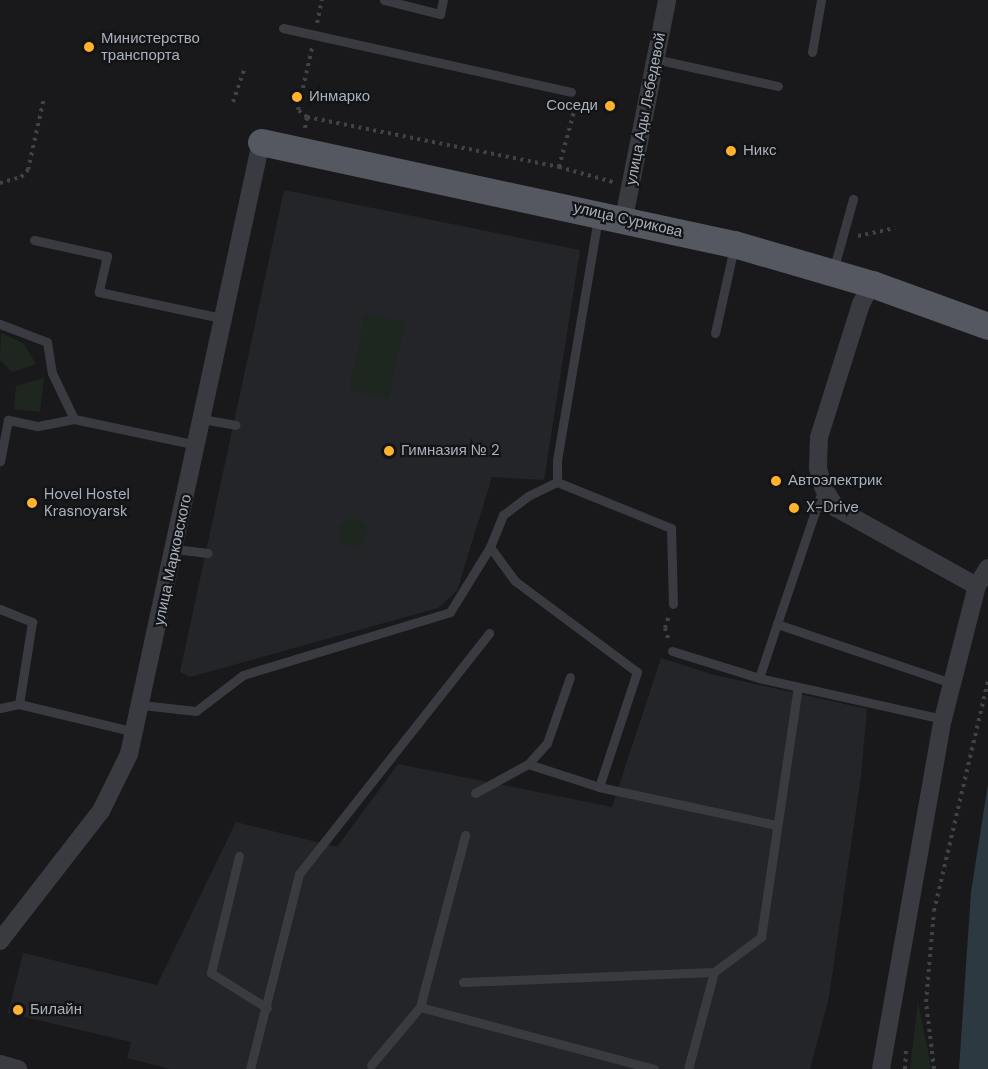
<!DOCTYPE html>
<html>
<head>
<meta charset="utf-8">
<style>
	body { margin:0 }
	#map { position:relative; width:988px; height:1069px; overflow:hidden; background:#19191b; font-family:"DM Sans",sans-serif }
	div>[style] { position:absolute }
	.built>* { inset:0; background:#242528 }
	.green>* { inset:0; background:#1e271f }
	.round { border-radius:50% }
	.water>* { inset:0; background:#2d3941 }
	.path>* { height:4px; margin-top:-2px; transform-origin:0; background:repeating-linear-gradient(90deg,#3f4248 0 3px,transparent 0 7.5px) }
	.service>* { height:9px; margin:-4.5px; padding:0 4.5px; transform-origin:4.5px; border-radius:4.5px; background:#393b41 }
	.minor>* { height:18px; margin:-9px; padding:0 9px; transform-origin:9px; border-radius:9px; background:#393b41 }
	.primary>* { height:27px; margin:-13.5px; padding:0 13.5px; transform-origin:13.5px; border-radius:13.5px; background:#555860 }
	.dots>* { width:16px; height:16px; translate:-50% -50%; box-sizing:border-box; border:3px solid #131416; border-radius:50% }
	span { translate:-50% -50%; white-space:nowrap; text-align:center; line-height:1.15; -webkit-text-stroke:4.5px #131416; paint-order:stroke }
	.poi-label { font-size:15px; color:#aab0bc }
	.left { translate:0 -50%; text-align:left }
	.right { translate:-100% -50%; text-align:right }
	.street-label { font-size:15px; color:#aab0bc }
</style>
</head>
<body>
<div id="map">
	<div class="built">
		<i style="clip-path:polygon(284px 190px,580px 250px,544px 480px,492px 477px,457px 591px,438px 608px,190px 677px,180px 672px)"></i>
		<i style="clip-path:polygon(661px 658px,711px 674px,867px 709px,861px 776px,829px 997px,810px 1069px,170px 1069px,127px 1058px,131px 1042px,8px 1013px,23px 953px,157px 985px,236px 822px,337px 847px,398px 764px,612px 807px)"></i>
	</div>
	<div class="green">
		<i style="clip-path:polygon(365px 314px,405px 322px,389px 398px,349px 390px)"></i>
		<i style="clip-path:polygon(1px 333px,23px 343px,36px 364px,12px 372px,0 360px)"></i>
		<i style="clip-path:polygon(44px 378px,40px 412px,14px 409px,16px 386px)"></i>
		<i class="round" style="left:339px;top:519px;width:28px;height:28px"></i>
		<i style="clip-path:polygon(918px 1002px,930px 1061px,930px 1069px,910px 1069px)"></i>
	</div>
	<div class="water">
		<i style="clip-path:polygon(988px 784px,988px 1069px,959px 1069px,971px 892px)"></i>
	</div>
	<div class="path">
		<i style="left:317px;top:23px;width:24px;rotate:-78deg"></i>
		<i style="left:233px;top:102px;width:34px;rotate:-71deg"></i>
		<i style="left:307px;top:117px;width:257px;rotate:11.2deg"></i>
		<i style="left:559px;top:167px;width:56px;rotate:15.5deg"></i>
		<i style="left:305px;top:128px;width:11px;rotate:-80deg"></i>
		<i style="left:307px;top:117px;width:11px;rotate:-142deg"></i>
		<i style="left:298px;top:110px;width:64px;rotate:-77.3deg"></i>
		<i style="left:559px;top:167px;width:65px;rotate:-74.9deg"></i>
		<i style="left:0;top:183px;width:22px;rotate:-16deg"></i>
		<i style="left:21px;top:177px;width:10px;rotate:-45deg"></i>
		<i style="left:28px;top:170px;width:74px;rotate:-77.5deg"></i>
		<i style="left:858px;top:236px;width:38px;rotate:-12deg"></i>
		<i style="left:668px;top:638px;width:10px;rotate:-107deg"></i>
		<i style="left:665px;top:628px;width:13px;rotate:-72deg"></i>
		<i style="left:905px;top:1069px;width:19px;rotate:-87deg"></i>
		<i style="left:934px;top:1069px;width:67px;rotate:-96.8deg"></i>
		<i style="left:926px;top:1002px;width:91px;rotate:-85deg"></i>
		<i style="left:934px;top:911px;width:237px;rotate:-76.8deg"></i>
	</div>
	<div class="service">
		<i style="left:384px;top:0;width:58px;rotate:14deg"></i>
		<i style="left:440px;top:14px;width:14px;rotate:-78deg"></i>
		<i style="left:283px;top:28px;width:295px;rotate:12.5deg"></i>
		<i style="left:812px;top:52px;width:53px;rotate:-80.2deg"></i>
		<i style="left:655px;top:59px;width:126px;rotate:12.4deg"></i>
		<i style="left:598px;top:218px;width:246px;rotate:99.6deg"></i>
		<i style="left:557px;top:461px;width:21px;rotate:90deg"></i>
		<i style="left:557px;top:482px;width:123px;rotate:22deg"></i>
		<i style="left:671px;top:528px;width:76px;rotate:88.5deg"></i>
		<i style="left:34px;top:240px;width:75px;rotate:12.4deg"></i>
		<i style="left:107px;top:256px;width:37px;rotate:103deg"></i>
		<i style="left:99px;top:292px;width:125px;rotate:12deg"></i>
		<i style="left:833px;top:271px;width:75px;rotate:-74.5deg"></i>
		<i style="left:0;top:324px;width:50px;rotate:21deg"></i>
		<i style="left:47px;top:342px;width:31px;rotate:81deg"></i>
		<i style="left:52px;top:373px;width:51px;rotate:64.4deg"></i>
		<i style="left:74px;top:419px;width:38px;rotate:169deg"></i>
		<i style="left:37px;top:426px;width:30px;rotate:-168deg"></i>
		<i style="left:8px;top:420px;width:42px;rotate:101deg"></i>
		<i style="left:715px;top:333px;width:88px;rotate:-77.5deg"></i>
		<i style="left:74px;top:419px;width:126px;rotate:11.9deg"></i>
		<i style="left:202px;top:419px;width:34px;rotate:10deg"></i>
		<i style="left:823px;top:488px;width:144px;rotate:108.7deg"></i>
		<i style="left:777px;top:624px;width:184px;rotate:18.7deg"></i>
		<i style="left:490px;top:547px;width:42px;rotate:53.7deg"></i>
		<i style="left:515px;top:581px;width:152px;rotate:36.7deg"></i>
		<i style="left:637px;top:672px;width:121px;rotate:108.3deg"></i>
		<i style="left:175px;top:549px;width:33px;rotate:7deg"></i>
		<i style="left:0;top:609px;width:35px;rotate:22deg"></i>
		<i style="left:32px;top:622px;width:83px;rotate:99deg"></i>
		<i style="left:672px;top:651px;width:91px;rotate:17.2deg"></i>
		<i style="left:759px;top:678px;width:189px;rotate:12.6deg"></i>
		<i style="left:570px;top:677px;width:70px;rotate:109.2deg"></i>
		<i style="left:547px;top:743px;width:28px;rotate:132deg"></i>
		<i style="left:528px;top:764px;width:75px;rotate:17.9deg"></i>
		<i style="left:599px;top:787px;width:182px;rotate:12.1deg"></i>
		<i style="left:759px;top:678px;width:57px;rotate:-71.6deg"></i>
		<i style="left:142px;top:705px;width:54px;rotate:6.3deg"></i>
		<i style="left:196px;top:711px;width:59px;rotate:-37.5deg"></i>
		<i style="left:243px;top:675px;width:216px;rotate:-16.9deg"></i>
		<i style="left:450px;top:612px;width:76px;rotate:-58.4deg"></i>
		<i style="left:490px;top:547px;width:35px;rotate:-68deg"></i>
		<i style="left:503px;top:515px;width:31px;rotate:-37deg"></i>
		<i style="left:528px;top:496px;width:32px;rotate:-26deg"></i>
		<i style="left:0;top:708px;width:19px;rotate:-12deg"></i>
		<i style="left:19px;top:704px;width:120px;rotate:13.5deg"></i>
		<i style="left:475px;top:793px;width:60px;rotate:-28.7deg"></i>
		<i style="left:239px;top:856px;width:120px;rotate:103.5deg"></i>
		<i style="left:211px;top:973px;width:66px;rotate:32deg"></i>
		<i style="left:463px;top:982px;width:251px;rotate:-2.3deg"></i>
		<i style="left:714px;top:972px;width:59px;rotate:-36.7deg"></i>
		<i style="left:761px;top:937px;width:253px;rotate:-81.6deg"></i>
		<i style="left:420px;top:1007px;width:178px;rotate:-75.3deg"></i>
		<i style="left:371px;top:1065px;width:76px;rotate:-49.8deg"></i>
		<i style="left:420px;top:1007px;width:242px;rotate:14.8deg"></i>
		<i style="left:250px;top:1069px;width:201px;rotate:-75.9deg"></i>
		<i style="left:299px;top:874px;width:307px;rotate:-51.7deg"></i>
		<i style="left:688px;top:1069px;width:100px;rotate:-75deg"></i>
	</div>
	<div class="minor">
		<i style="left:624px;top:218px;width:222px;rotate:-78.8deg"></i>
		<i style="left:872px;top:284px;width:23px;rotate:119deg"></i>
		<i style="left:861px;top:304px;width:139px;rotate:107.5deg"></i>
		<i style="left:819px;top:437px;width:31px;rotate:92deg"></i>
		<i style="left:818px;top:468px;width:20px;rotate:75deg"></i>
		<i style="left:823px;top:487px;width:25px;rotate:58deg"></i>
		<i style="left:836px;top:508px;width:161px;rotate:29deg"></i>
		<i style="left:0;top:941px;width:165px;rotate:-52.2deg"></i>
		<i style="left:101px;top:811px;width:64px;rotate:-63.8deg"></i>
		<i style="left:129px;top:754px;width:626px;rotate:-77.83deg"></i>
		<i style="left:0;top:1064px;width:19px;rotate:16deg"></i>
		<i style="left:881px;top:1069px;width:355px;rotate:-80deg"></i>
		<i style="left:943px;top:719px;width:137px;rotate:-75.7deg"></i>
		<i style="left:977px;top:586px;width:21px;rotate:-59deg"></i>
	</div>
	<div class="primary">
		<i style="left:261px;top:142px;width:484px;rotate:12.2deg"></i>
		<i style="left:734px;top:244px;width:144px;rotate:16.2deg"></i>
		<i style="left:872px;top:284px;width:123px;rotate:19.9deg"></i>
	</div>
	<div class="dots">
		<i style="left:89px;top:47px;background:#ffb22d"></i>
		<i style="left:297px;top:97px;background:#ffb22d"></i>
		<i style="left:610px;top:106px;background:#ffb22d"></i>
		<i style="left:731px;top:151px;background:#ffb22d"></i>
		<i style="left:389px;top:451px;background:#ffb22d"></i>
		<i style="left:776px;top:481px;background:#ffb22d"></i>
		<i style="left:32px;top:503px;background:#ffb22d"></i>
		<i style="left:794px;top:508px;background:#ffb22d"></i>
		<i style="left:18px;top:1010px;background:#ffb22d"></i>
	</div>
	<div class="poi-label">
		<span class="left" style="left:101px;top:47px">Министерство<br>транспорта</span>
		<span class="left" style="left:309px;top:97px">Инмарко</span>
		<span class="right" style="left:598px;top:106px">Соседи</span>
		<span class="left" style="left:743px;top:151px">Никс</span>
		<span class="left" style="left:401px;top:451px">Гимназия № 2</span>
		<span class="left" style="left:788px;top:481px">Автоэлектрик</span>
		<span class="left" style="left:44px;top:503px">Hovel Hostel<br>Krasnoyarsk</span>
		<span class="left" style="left:806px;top:508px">X-Drive</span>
		<span class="left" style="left:30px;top:1010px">Билайн</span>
	</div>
	<div class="street-label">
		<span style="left:646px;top:109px;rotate:-79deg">улица Ады Лебедевой</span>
		<span style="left:628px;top:220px;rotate:13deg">улица Сурикова</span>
		<span style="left:173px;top:560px;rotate:-78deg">улица Марковского</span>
	</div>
</div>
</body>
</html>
